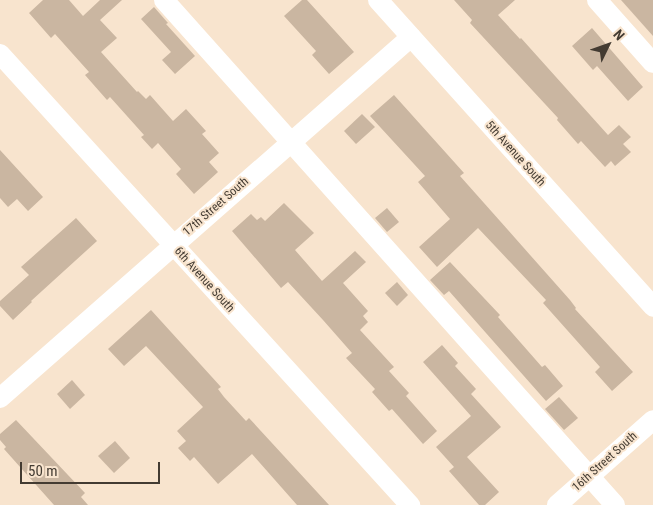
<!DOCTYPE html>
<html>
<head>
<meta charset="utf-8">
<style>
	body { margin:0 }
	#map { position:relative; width:653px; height:505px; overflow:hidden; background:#f8e4ce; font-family:"Roboto Condensed",sans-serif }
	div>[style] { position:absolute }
	.building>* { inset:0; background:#cab6a1 }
	.minor>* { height:20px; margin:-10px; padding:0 10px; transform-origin:10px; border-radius:10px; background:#fff }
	span { translate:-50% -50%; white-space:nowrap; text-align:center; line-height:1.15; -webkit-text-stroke:4px #f8e4ce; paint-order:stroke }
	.street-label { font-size:12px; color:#433b32 }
	.north { position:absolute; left:583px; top:20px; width:50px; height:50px; -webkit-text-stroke:4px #f8e4ce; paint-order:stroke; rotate:48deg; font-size:14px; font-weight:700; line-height:20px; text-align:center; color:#433b32 }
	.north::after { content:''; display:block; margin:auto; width:18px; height:22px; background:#433b32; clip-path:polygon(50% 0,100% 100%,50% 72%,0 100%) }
	.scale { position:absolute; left:20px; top:462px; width:140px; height:22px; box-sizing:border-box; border:2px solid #433b32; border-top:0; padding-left:6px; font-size:15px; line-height:18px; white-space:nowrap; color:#433b32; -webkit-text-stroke:4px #f8e4ce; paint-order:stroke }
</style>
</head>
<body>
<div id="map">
	<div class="building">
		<i style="clip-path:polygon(43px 0,69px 0,83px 16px,100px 0,122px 0,100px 20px,117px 38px,101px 52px,137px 92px,138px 91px,146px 99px,150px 95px,173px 121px,186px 109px,206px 131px,202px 134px,219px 153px,209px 162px,218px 172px,194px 194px,176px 174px,181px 169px,158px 143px,152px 149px,141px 137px,144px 135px,110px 97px,107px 100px,85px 75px,89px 72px,55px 34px,51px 38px,29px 13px)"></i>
		<i style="clip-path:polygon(302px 0,307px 0,354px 52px,329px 74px,312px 55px,316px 51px,284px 16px)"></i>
		<i style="clip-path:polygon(454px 0,515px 0,498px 15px,520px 39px,521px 38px,608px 135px,619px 125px,631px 137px,623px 144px,631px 152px,615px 166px,611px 161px,605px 167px,581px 141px,578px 144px,557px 120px,558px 118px,470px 23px,472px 20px)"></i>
		<i style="clip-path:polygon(621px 0,653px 0,653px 36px)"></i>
		<i style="clip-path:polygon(154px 7px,168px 23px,166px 24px,195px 56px,175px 74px,162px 60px,171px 52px,141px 19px)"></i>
		<i style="clip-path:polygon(592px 28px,643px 87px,628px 101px,597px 66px,593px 70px,572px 46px)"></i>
		<i style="clip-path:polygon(394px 95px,464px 173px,460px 176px,570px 300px,576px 308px,575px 309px,633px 372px,612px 391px,595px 372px,600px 367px,543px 303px,546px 300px,478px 228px,437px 267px,419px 247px,450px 219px,418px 182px,425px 176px,370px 116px)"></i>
		<i style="clip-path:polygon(362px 114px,375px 127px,356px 144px,344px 131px)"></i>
		<i style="clip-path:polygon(0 150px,43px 197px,28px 211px,17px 199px,8px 207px,0 198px)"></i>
		<i style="clip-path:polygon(284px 203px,314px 233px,295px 250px,322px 281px,355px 251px,366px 262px,343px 283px,368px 311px,363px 316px,368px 322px,360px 330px,394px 367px,389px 371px,409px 393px,406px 396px,437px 431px,423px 444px,392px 409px,389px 411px,372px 392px,375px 389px,346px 358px,352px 353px,323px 320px,288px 282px,281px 288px,232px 231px,251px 214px,257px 220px,261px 217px,265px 221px)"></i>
		<i style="clip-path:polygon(387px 208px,399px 222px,387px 232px,375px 218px)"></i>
		<i style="clip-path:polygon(76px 218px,97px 241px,31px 301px,32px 302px,13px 320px,0 306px,0 301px,29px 275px,21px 267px)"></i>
		<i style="clip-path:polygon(450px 262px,500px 315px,498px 317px,542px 367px,545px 365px,563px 386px,546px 401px,449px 291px,444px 295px,430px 280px)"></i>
		<i style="clip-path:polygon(397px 282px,408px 295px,397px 306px,385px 293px)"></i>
		<i style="clip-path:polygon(151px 310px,221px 387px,218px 389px,224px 397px,246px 421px,249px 418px,329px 505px,297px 505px,252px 454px,218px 484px,194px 457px,190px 461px,178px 448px,186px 441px,177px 431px,203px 407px,146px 346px,124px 366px,108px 349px)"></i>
		<i style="clip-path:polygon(442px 345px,458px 363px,455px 366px,476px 389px,471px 394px,501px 427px,467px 457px,499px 492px,485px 505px,479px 505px,449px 471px,454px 467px,436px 447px,471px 416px,423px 362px)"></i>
		<i style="clip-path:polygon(72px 380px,85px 395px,70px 409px,57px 394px)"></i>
		<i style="clip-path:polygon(559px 397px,578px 418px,564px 430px,545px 409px)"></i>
		<i style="clip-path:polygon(16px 420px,85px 493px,81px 497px,88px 505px,54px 505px,4px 449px,6px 447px,0 440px,0 434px)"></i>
		<i style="clip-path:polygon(115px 441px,130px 458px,114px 473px,98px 456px)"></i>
	</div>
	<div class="minor">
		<i style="left:164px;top:0;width:677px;rotate:48.23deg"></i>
		<i style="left:378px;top:0;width:412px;rotate:48.1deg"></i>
		<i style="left:597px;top:0;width:84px;rotate:48.4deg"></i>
		<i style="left:0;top:54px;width:610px;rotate:47.73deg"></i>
		<i style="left:0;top:398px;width:547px;rotate:-41.29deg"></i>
		<i style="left:557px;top:505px;width:128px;rotate:-41.5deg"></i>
	</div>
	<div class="street-label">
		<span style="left:515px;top:154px;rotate:48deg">5th Avenue South</span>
		<span style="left:216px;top:207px;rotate:-41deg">17th Street South</span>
		<span style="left:204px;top:280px;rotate:48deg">6th Avenue South</span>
		<span style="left:605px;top:462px;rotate:-42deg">16th Street South</span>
	</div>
	<div class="north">N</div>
	<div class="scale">50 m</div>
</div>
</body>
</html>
